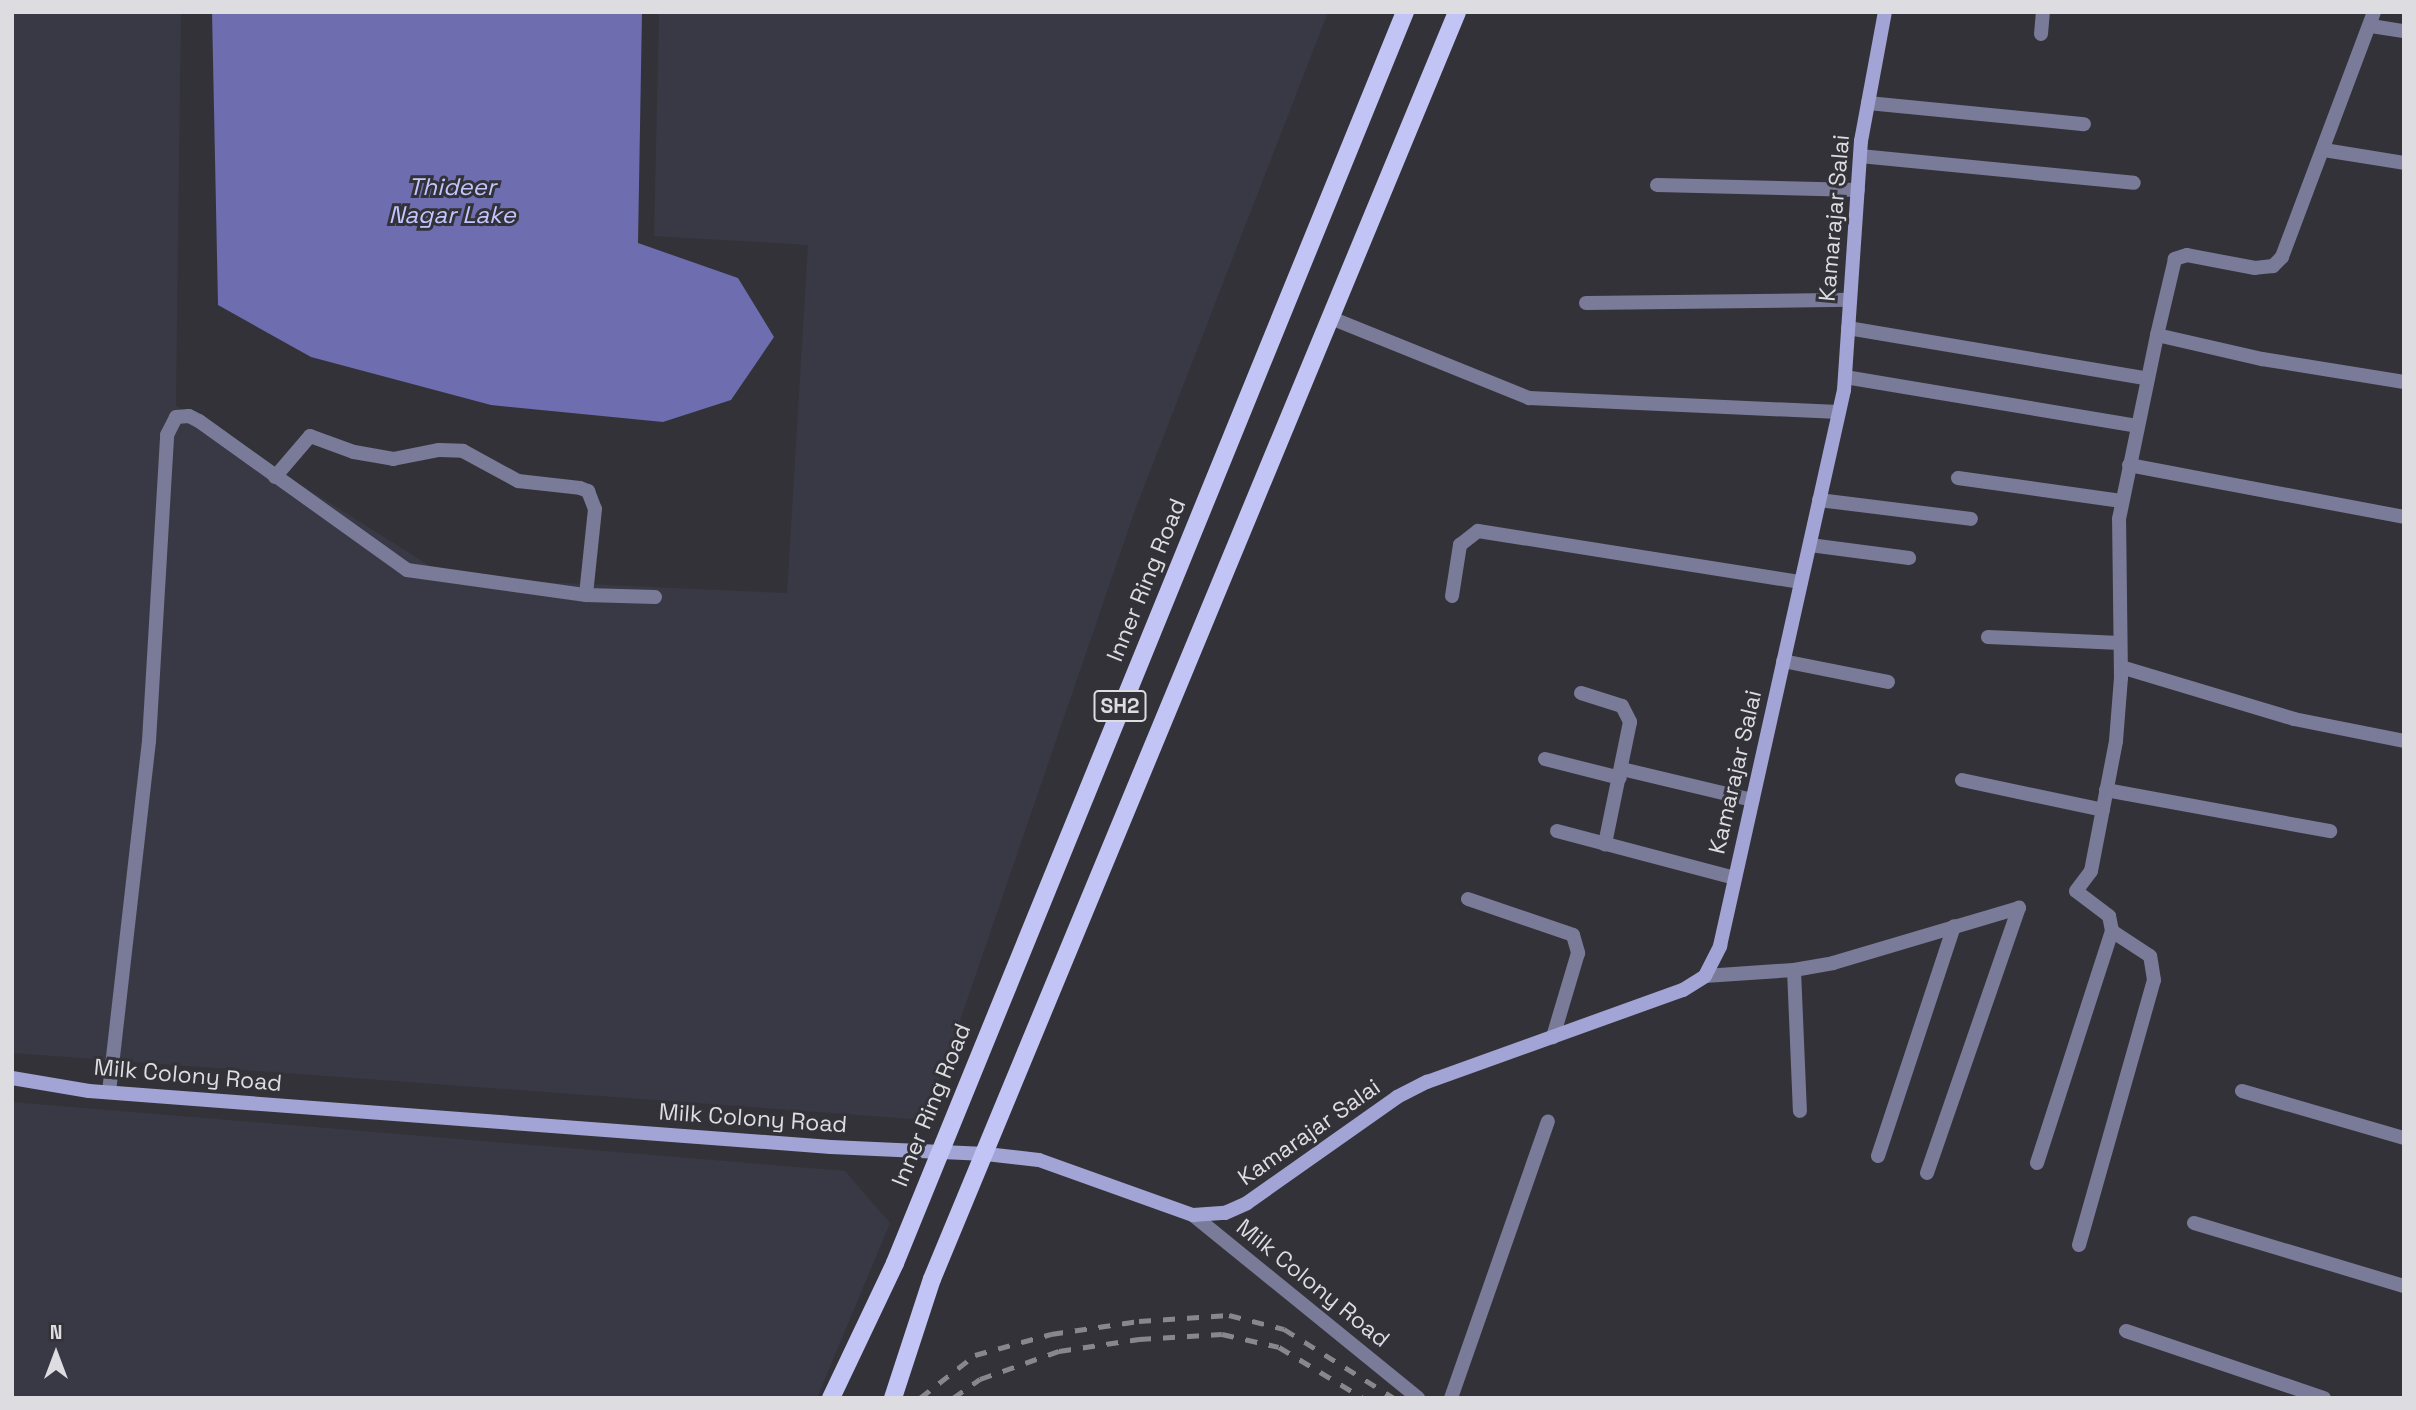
<!DOCTYPE html>
<html>
<head>
<meta charset="utf-8">
<style>
	body { margin:0 }
	#map { position:relative; width:2416px; height:1410px; overflow:hidden; background:#323238; font-family:"Space Grotesk",sans-serif }
	div>[style] { position:absolute }
	.built>* { inset:0; background:#393945 }
	.water>* { inset:0; background:#6d6daf }
	.minor>* { height:14px; margin:-7px; padding:0 7px; transform-origin:7px; border-radius:7px; background:#797b99 }
	.tertiary>* { height:14px; margin:-7px; padding:0 7px; transform-origin:7px; border-radius:7px; background:#797b99 }
	.secondary>* { height:14px; margin:-7px; padding:0 7px; transform-origin:7px; border-radius:7px; background:#a1a4d4 }
	.primary>* { height:18px; margin:-9px; padding:0 9px; transform-origin:9px; border-radius:9px; background:#c2c4f6 }
	.rail>* { height:5px; margin-top:-2.5px; transform-origin:0; background:repeating-linear-gradient(90deg,#87878c 0 12px,transparent 0 24px) }
	span { translate:-50% -50%; white-space:nowrap; text-align:center; line-height:1.15; -webkit-text-stroke:6px #323238; paint-order:stroke }
	.shield-label span { padding:2px 5px; background:#323238; border:2px solid; border-radius:5px; -webkit-text-stroke-width:0 }
	.shield-label { font-size:21px; color:#dddde1; font-weight:700 }
	.street-label { font-size:23px; color:#dddde1 }
	.water-label { font-size:24px; color:#c2c5fe; font-style:italic }
	.frame { position:absolute; inset:0; border:14px solid #dddde1; pointer-events:none }
	.north { position:absolute; left:21px; top:1319px; width:70px; height:70px; -webkit-text-stroke:5px #323238; paint-order:stroke; rotate:0deg; font-size:19px; font-weight:700; line-height:28px; text-align:center; color:#dddde1 }
	.north::after { content:''; display:block; margin:auto; width:24px; height:32px; background:#dddde1; clip-path:polygon(50% 0,100% 100%,50% 72%,0 100%) }
</style>
</head>
<body>
<div id="map">
	<div class="built">
		<i style="clip-path:polygon(12px 12px,181px 12px,176px 406px,449px 578px,787px 593px,808px 245px,654px 236px,659px 12px,1328px 12px,1135px 510px,926px 1120px,12px 1053px)"></i>
		<i style="clip-path:polygon(12px 1102px,845px 1171px,890px 1223px,817px 1398px,12px 1398px)"></i>
	</div>
	<div class="water">
		<i style="clip-path:polygon(212px 12px,642px 12px,638px 243px,738px 278px,774px 337px,731px 400px,663px 422px,491px 405px,311px 357px,218px 305px)"></i>
	</div>
	<div class="minor">
		<i style="left:2374px;top:12px;width:262px;rotate:110.6deg"></i>
		<i style="left:2282px;top:257px;width:13px;rotate:135deg"></i>
		<i style="left:2273px;top:266px;width:18px;rotate:174deg"></i>
		<i style="left:2255px;top:268px;width:69px;rotate:-169.2deg"></i>
		<i style="left:2187px;top:255px;width:13px;rotate:162deg"></i>
		<i style="left:2175px;top:259px;width:78px;rotate:103.3deg"></i>
		<i style="left:2157px;top:335px;width:108px;rotate:12.9deg"></i>
		<i style="left:2262px;top:359px;width:144px;rotate:9.2deg"></i>
		<i style="left:2371px;top:26px;width:33px;rotate:9deg"></i>
		<i style="left:2041px;top:34px;width:22px;rotate:-85deg"></i>
		<i style="left:1868px;top:103px;width:217px;rotate:5.6deg"></i>
		<i style="left:2324px;top:150px;width:81px;rotate:9.2deg"></i>
		<i style="left:1860px;top:156px;width:275px;rotate:5.6deg"></i>
		<i style="left:1657px;top:185px;width:201px;rotate:1.4deg"></i>
		<i style="left:1586px;top:303px;width:264px;rotate:-0.7deg"></i>
		<i style="left:1331px;top:318px;width:214px;rotate:22deg"></i>
		<i style="left:1529px;top:398px;width:310px;rotate:2.6deg"></i>
		<i style="left:1848px;top:328px;width:304px;rotate:9.6deg"></i>
		<i style="left:1845px;top:377px;width:296px;rotate:9.5deg"></i>
		<i style="left:2129px;top:465px;width:280px;rotate:10.7deg"></i>
		<i style="left:275px;top:477px;width:54px;rotate:-49.5deg"></i>
		<i style="left:310px;top:436px;width:47px;rotate:20deg"></i>
		<i style="left:354px;top:452px;width:40px;rotate:10deg"></i>
		<i style="left:393px;top:459px;width:47px;rotate:-11.1deg"></i>
		<i style="left:439px;top:450px;width:24px;rotate:2deg"></i>
		<i style="left:463px;top:451px;width:63px;rotate:28.6deg"></i>
		<i style="left:518px;top:481px;width:62px;rotate:6.4deg"></i>
		<i style="left:580px;top:488px;width:9px;rotate:21deg"></i>
		<i style="left:588px;top:491px;width:19px;rotate:69deg"></i>
		<i style="left:595px;top:509px;width:86px;rotate:96deg"></i>
		<i style="left:1958px;top:478px;width:165px;rotate:8deg"></i>
		<i style="left:1819px;top:500px;width:153px;rotate:7.1deg"></i>
		<i style="left:1810px;top:545px;width:100px;rotate:7.5deg"></i>
		<i style="left:1452px;top:596px;width:52px;rotate:-81.1deg"></i>
		<i style="left:1460px;top:545px;width:23px;rotate:-38deg"></i>
		<i style="left:1478px;top:531px;width:327px;rotate:9deg"></i>
		<i style="left:1988px;top:637px;width:132px;rotate:2.6deg"></i>
		<i style="left:1783px;top:661px;width:107px;rotate:11.3deg"></i>
		<i style="left:2121px;top:667px;width:181px;rotate:16.7deg"></i>
		<i style="left:2294px;top:719px;width:112px;rotate:11.3deg"></i>
		<i style="left:1581px;top:693px;width:43px;rotate:17.6deg"></i>
		<i style="left:1622px;top:706px;width:18px;rotate:63deg"></i>
		<i style="left:1630px;top:722px;width:125px;rotate:101.6deg"></i>
		<i style="left:1545px;top:759px;width:77px;rotate:14.2deg"></i>
		<i style="left:1622px;top:769px;width:134px;rotate:13.4deg"></i>
		<i style="left:1962px;top:780px;width:144px;rotate:12deg"></i>
		<i style="left:2106px;top:790px;width:228px;rotate:10.4deg"></i>
		<i style="left:1557px;top:831px;width:184px;rotate:14.8deg"></i>
		<i style="left:1468px;top:899px;width:111px;rotate:18.9deg"></i>
		<i style="left:1573px;top:935px;width:19px;rotate:74deg"></i>
		<i style="left:1578px;top:953px;width:88px;rotate:106.6deg"></i>
		<i style="left:1794px;top:970px;width:141px;rotate:87.6deg"></i>
		<i style="left:1705px;top:976px;width:89px;rotate:-3.9deg"></i>
		<i style="left:1794px;top:970px;width:40px;rotate:-10deg"></i>
		<i style="left:1833px;top:963px;width:194px;rotate:-16.5deg"></i>
		<i style="left:2242px;top:1091px;width:169px;rotate:16.2deg"></i>
		<i style="left:109px;top:1092px;width:353px;rotate:-83.5deg"></i>
		<i style="left:149px;top:741px;width:307px;rotate:-86.6deg"></i>
		<i style="left:167px;top:435px;width:20px;rotate:-63deg"></i>
		<i style="left:176px;top:417px;width:13px;rotate:-4deg"></i>
		<i style="left:189px;top:416px;width:11px;rotate:27deg"></i>
		<i style="left:199px;top:421px;width:256px;rotate:35.6deg"></i>
		<i style="left:407px;top:570px;width:181px;rotate:8deg"></i>
		<i style="left:586px;top:595px;width:69px;rotate:1.7deg"></i>
		<i style="left:1878px;top:1156px;width:242px;rotate:-71.7deg"></i>
		<i style="left:2037px;top:1163px;width:244px;rotate:-72.1deg"></i>
		<i style="left:2112px;top:931px;width:15px;rotate:-101deg"></i>
		<i style="left:2109px;top:916px;width:41px;rotate:-142.9deg"></i>
		<i style="left:2076px;top:891px;width:25px;rotate:-53deg"></i>
		<i style="left:2091px;top:871px;width:132px;rotate:-79.1deg"></i>
		<i style="left:2116px;top:741px;width:63px;rotate:-85.5deg"></i>
		<i style="left:2121px;top:678px;width:159px;rotate:-90.7deg"></i>
		<i style="left:2119px;top:519px;width:188px;rotate:-78.3deg"></i>
		<i style="left:1927px;top:1173px;width:281px;rotate:-70.9deg"></i>
		<i style="left:2194px;top:1223px;width:219px;rotate:16.7deg"></i>
		<i style="left:2079px;top:1245px;width:275px;rotate:-74.2deg"></i>
		<i style="left:2154px;top:980px;width:24px;rotate:-99deg"></i>
		<i style="left:2150px;top:956px;width:45px;rotate:-146.7deg"></i>
		<i style="left:2126px;top:1331px;width:209px;rotate:18.7deg"></i>
		<i style="left:1451px;top:1398px;width:293px;rotate:-70.7deg"></i>
	</div>
	<div class="tertiary">
		<i style="left:1193px;top:1215px;width:290px;rotate:39.1deg"></i>
	</div>
	<div class="secondary">
		<i style="left:12px;top:1078px;width:78px;rotate:9.6deg"></i>
		<i style="left:89px;top:1091px;width:744px;rotate:4.32deg"></i>
		<i style="left:831px;top:1147px;width:155px;rotate:2.6deg"></i>
		<i style="left:986px;top:1154px;width:53px;rotate:6.5deg"></i>
		<i style="left:1039px;top:1160px;width:164px;rotate:19.7deg"></i>
		<i style="left:1193px;top:1215px;width:32px;rotate:-4deg"></i>
		<i style="left:1225px;top:1213px;width:24px;rotate:-24deg"></i>
		<i style="left:1247px;top:1203px;width:184px;rotate:-35.2deg"></i>
		<i style="left:1397px;top:1097px;width:34px;rotate:-27deg"></i>
		<i style="left:1427px;top:1082px;width:272px;rotate:-19.8deg"></i>
		<i style="left:1683px;top:990px;width:26px;rotate:-32deg"></i>
		<i style="left:1705px;top:976px;width:34px;rotate:-63deg"></i>
		<i style="left:1720px;top:946px;width:570px;rotate:-77.43deg"></i>
		<i style="left:1844px;top:390px;width:250px;rotate:-86.1deg"></i>
		<i style="left:1861px;top:141px;width:131px;rotate:-79.5deg"></i>
	</div>
	<div class="primary">
		<i style="left:831px;top:1398px;width:149px;rotate:-64.6deg"></i>
		<i style="left:895px;top:1263px;width:1351px;rotate:-67.82deg"></i>
		<i style="left:893px;top:1398px;width:125px;rotate:-71.9deg"></i>
		<i style="left:932px;top:1279px;width:1371px;rotate:-67.49deg"></i>
	</div>
	<div class="rail">
		<i style="left:920px;top:1398px;width:70px;rotate:-38deg"></i>
		<i style="left:975px;top:1355px;width:79px;rotate:-15.4deg"></i>
		<i style="left:1051px;top:1334px;width:89px;rotate:-8.4deg"></i>
		<i style="left:1139px;top:1321px;width:90px;rotate:-3.8deg"></i>
		<i style="left:1229px;top:1315px;width:57px;rotate:14.3deg"></i>
		<i style="left:1284px;top:1329px;width:130px;rotate:32.1deg"></i>
		<i style="left:953px;top:1398px;width:33px;rotate:-35deg"></i>
		<i style="left:980px;top:1379px;width:84px;rotate:-19.5deg"></i>
		<i style="left:1059px;top:1351px;width:81px;rotate:-8.5deg"></i>
		<i style="left:1139px;top:1339px;width:83px;rotate:-3.4deg"></i>
		<i style="left:1222px;top:1334px;width:58px;rotate:12.8deg"></i>
		<i style="left:1279px;top:1347px;width:98px;rotate:31.3deg"></i>
	</div>
	<div class="shield-label">
		<span style="left:1120px;top:706px">SH2</span>
	</div>
	<div class="street-label">
		<span style="left:1834px;top:218px;rotate:-85deg">Kamarajar Salai</span>
		<span style="left:1146px;top:580px;rotate:-68deg">Inner Ring Road</span>
		<span style="left:1735px;top:772px;rotate:-77deg">Kamarajar Salai</span>
		<span style="left:188px;top:1075px;rotate:5deg">Milk Colony Road</span>
		<span style="left:931px;top:1105px;rotate:-68deg">Inner Ring Road</span>
		<span style="left:753px;top:1118px;rotate:4deg">Milk Colony Road</span>
		<span style="left:1309px;top:1132px;rotate:-35deg">Kamarajar Salai</span>
		<span style="left:1313px;top:1283px;rotate:39deg">Milk Colony Road</span>
	</div>
	<div class="water-label">
		<span style="left:452px;top:201px">Thideer<br>Nagar Lake</span>
	</div>
	<div class="frame"></div>
	<div class="north">N</div>
</div>
</body>
</html>
